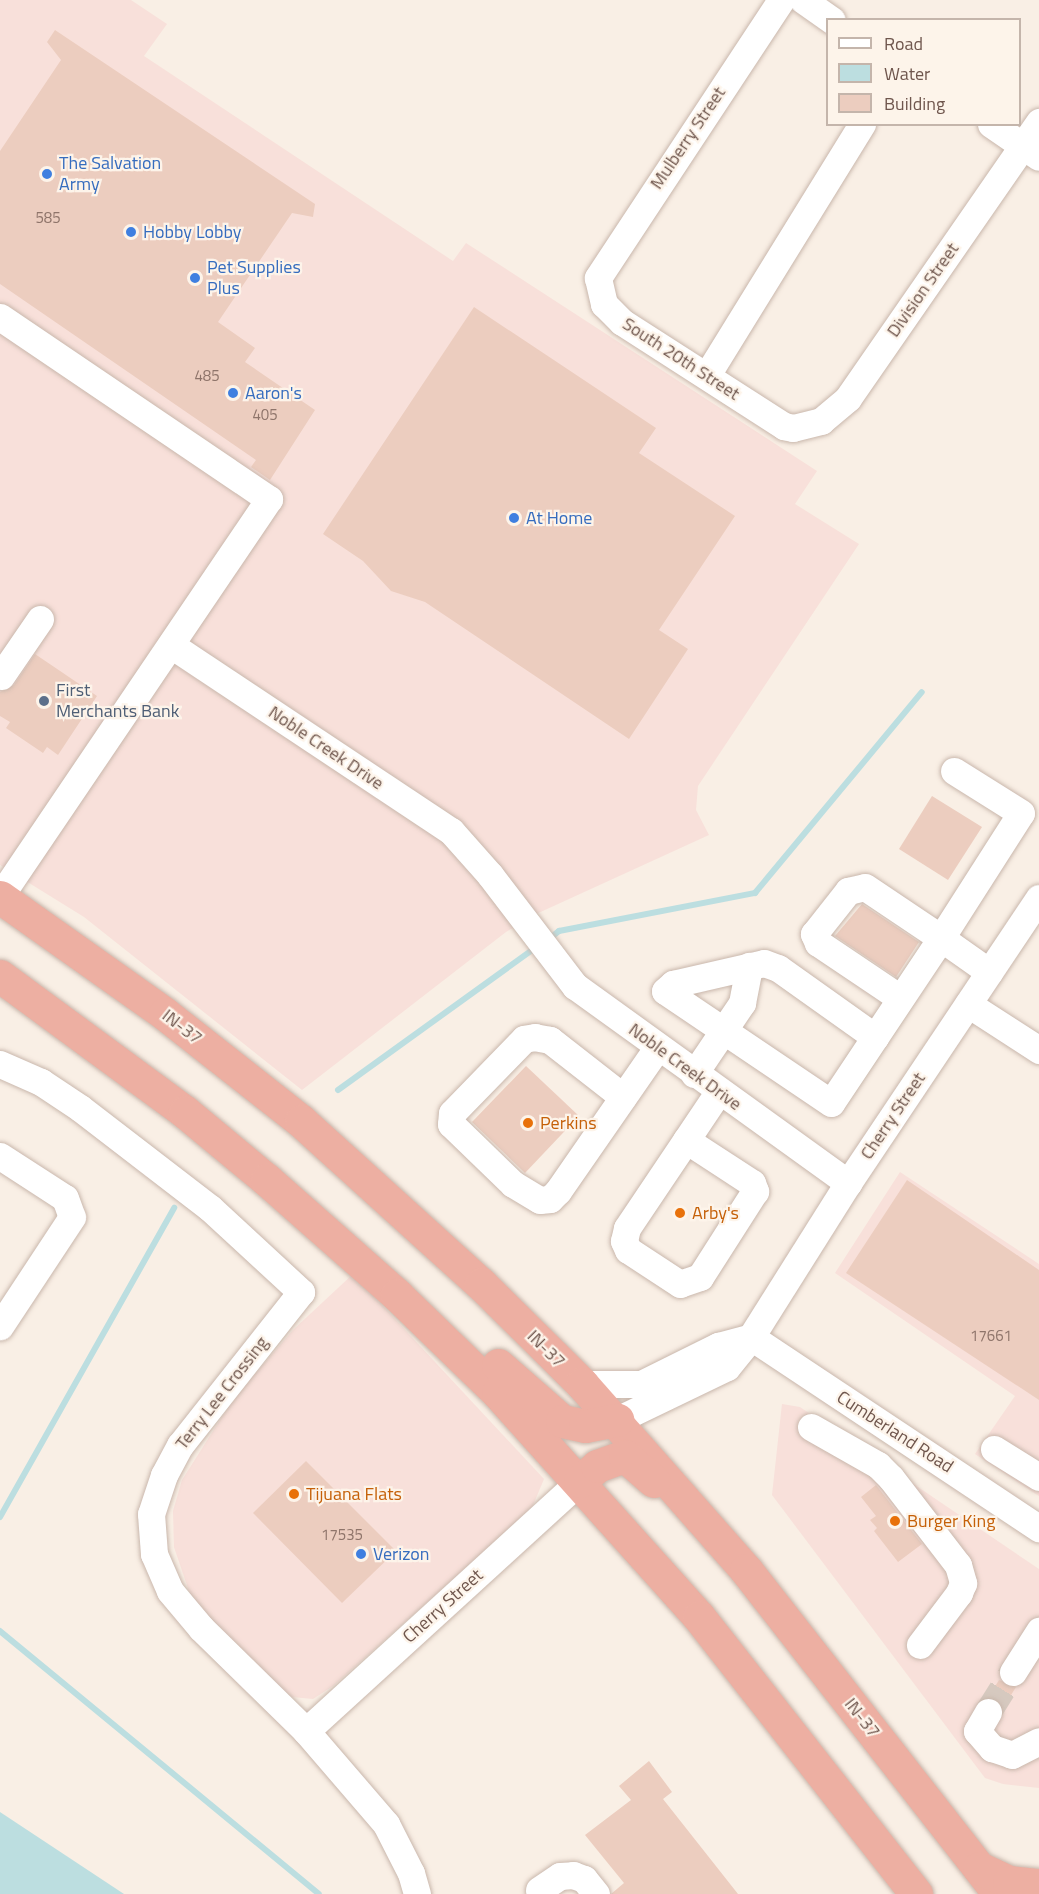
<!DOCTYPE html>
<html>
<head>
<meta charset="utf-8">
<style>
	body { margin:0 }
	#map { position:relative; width:1039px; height:1894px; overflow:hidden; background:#f9efe5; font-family:"Titillium Web",sans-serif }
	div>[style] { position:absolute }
	.commercial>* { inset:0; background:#f8e0da }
	.water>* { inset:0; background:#bcdee0 }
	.stream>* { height:6px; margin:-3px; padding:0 3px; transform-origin:3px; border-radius:3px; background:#bcdee0 }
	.building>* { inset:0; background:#eccdbf }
	.minor-tunnel>* { height:27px; margin-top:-13.5px; transform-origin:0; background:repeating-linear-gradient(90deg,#d6c9bf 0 27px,transparent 0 41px) }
	.roads { filter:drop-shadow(0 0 2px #c9b7ac) drop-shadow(0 0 2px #c9b7ac) }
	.minor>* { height:27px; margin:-13.5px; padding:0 13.5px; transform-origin:13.5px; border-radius:13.5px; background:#fff }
	.highway>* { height:33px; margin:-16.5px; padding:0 16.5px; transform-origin:16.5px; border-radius:16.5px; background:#edafa2 }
	.dots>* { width:16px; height:16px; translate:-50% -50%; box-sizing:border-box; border:3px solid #fdf4ea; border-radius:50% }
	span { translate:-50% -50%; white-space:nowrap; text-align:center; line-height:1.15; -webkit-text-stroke:4.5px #fdf4ea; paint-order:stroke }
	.number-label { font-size:15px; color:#8e746a }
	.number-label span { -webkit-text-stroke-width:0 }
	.street-label { font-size:18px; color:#6f564d }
	.shop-label { font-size:18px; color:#366cbe }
	.left { translate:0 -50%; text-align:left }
	.service-label { font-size:18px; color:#4e5e75 }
	.food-label { font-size:18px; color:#c56008 }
	.legend { position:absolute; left:826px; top:18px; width:195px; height:108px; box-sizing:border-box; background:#fdf4ea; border:2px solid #c4b5ab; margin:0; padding:8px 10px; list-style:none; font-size:18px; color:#6f564d }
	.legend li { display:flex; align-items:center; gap:12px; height:30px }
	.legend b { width:30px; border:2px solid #c4b5ab }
</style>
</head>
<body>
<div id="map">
	<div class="commercial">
		<i style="clip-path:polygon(0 0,131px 0,167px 24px,144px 56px,453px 261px,466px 243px,817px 471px,795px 504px,859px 544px,698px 786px,696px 810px,709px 835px,534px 915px,506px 932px,302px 1090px,84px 917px,0 865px)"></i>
		<i style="clip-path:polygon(900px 1172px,1039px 1264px,1039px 1496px,975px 1454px,1015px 1396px,835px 1273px)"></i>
		<i style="clip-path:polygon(353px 1274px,544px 1479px,531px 1510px,333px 1686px,313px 1699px,292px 1697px,279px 1691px,192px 1600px,174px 1547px,173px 1511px,182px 1480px,234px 1398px,294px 1329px)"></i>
		<i style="clip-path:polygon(782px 1404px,800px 1407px,1039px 1569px,1039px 1788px,1003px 1784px,985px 1778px,772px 1495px)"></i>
	</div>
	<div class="water">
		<i style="clip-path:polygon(0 1812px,124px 1894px,0 1894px)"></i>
	</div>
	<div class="stream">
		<i style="left:549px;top:939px;width:13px;rotate:-39deg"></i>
		<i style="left:559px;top:931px;width:200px;rotate:-11deg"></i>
		<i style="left:755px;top:893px;width:261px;rotate:-50.3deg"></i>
		<i style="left:338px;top:1090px;width:246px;rotate:-35.8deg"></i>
		<i style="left:0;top:1517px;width:355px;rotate:-60.6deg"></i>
		<i style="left:0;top:1631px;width:413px;rotate:39.5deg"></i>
	</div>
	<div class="building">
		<i style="clip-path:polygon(55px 30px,315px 204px,313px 217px,292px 213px,218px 322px,255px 348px,245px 362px,315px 410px,270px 480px,251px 467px,256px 460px,0 284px,0 151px,61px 60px,47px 42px)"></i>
		<i style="clip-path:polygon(474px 307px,656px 428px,639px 453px,735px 516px,659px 630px,688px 649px,629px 739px,425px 602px,391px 591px,363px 561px,323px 534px)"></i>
		<i style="clip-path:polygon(35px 654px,97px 696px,58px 755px,47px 747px,43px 753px,6px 728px,10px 722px,0 716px,0 692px,14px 685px)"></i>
		<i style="clip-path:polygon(932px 796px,982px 827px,948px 880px,899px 849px)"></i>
		<i style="clip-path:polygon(862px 904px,919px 942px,896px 977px,835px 936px)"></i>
		<i style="clip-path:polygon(526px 1066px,579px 1116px,525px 1173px,472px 1122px)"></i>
		<i style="clip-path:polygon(907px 1180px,1039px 1270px,1039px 1400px,846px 1273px)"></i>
		<i style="clip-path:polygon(306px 1461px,396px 1551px,342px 1603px,253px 1513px)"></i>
		<i style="clip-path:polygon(876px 1485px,922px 1544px,898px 1562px,874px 1531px,877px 1528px,870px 1520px,876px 1516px,861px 1497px)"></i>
		<i style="clip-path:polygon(999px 1680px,1016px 1687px,1003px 1708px,989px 1696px)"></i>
		<i style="clip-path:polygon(649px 1761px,672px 1792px,663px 1799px,738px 1894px,611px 1894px,624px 1883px,585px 1835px,631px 1800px,619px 1786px)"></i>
	</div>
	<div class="minor-tunnel">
		<i style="left:988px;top:1712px;width:47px;rotate:-58deg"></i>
	</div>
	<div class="roads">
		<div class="minor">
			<i style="left:781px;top:0;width:333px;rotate:123.4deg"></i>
			<i style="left:598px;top:278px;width:27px;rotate:77deg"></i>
			<i style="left:604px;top:304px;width:25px;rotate:45deg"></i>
			<i style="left:622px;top:322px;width:193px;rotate:32.7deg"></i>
			<i style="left:784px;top:426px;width:9px;rotate:13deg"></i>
			<i style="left:793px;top:428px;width:29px;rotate:-14deg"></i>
			<i style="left:821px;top:421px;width:35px;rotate:-40deg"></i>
			<i style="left:848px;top:398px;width:336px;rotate:-55.3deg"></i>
			<i style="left:803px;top:0;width:35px;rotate:35deg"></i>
			<i style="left:991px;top:124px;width:58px;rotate:34.5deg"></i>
			<i style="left:0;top:317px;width:325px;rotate:34.1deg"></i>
			<i style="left:269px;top:499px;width:480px;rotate:124.1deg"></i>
			<i style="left:707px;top:375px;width:295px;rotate:-58.3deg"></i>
			<i style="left:171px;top:645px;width:336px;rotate:33.6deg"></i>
			<i style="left:451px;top:831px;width:59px;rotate:48.4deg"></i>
			<i style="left:490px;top:875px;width:140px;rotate:52.6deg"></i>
			<i style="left:575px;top:986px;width:337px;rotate:35.8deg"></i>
			<i style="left:1px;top:676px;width:69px;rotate:-55.6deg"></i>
			<i style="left:764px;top:963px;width:15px;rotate:20deg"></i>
			<i style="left:778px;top:968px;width:119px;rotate:35.4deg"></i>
			<i style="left:875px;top:1037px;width:79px;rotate:123.7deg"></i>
			<i style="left:831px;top:1103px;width:200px;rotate:-146deg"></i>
			<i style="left:665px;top:991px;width:11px;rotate:-41deg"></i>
			<i style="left:673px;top:984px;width:93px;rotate:-13deg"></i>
			<i style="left:900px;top:998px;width:99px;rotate:-146.1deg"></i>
			<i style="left:818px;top:943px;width:10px;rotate:-114deg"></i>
			<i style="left:814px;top:934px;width:55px;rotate:-51.7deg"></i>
			<i style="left:848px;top:891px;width:17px;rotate:-13deg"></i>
			<i style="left:865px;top:887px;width:92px;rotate:33.9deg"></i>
			<i style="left:941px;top:938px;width:148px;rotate:-57.4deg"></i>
			<i style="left:1021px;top:813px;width:79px;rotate:-147.9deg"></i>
			<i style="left:968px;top:1004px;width:85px;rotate:32.9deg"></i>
			<i style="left:875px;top:1037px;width:119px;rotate:-56.3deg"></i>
			<i style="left:941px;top:938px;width:59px;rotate:35.3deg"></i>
			<i style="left:0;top:1064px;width:45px;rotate:23.7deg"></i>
			<i style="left:41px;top:1082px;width:47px;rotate:33.7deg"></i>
			<i style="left:80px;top:1108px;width:164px;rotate:37.6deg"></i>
			<i style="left:210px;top:1208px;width:124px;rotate:42.7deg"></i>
			<i style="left:301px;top:1292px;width:195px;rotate:128.3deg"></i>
			<i style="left:180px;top:1445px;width:34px;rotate:118deg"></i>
			<i style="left:164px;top:1475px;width:41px;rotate:108.4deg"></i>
			<i style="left:151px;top:1514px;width:40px;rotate:85.7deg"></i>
			<i style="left:154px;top:1554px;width:40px;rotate:66.6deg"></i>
			<i style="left:170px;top:1591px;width:48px;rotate:50deg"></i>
			<i style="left:201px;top:1628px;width:147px;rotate:44.4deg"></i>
			<i style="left:306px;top:1731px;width:123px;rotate:49.3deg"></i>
			<i style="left:386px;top:1824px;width:55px;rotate:63deg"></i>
			<i style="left:411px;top:1873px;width:22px;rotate:74deg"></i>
			<i style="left:694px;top:1074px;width:86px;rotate:-55.9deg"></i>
			<i style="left:742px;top:1003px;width:38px;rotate:-79deg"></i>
			<i style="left:623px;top:1097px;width:93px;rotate:-142deg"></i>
			<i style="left:550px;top:1040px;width:15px;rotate:-169deg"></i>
			<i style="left:535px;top:1037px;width:11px;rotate:170deg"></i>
			<i style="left:524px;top:1039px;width:103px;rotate:134.2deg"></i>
			<i style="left:452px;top:1113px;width:11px;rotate:95deg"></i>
			<i style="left:451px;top:1124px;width:86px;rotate:44.1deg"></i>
			<i style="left:513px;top:1184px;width:31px;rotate:31deg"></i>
			<i style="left:540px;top:1200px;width:10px;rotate:-6deg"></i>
			<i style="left:550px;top:1199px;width:11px;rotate:-45deg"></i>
			<i style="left:558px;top:1191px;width:174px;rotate:-55.3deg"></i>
			<i style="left:686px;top:1140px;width:79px;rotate:33.1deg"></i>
			<i style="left:752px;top:1183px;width:9px;rotate:69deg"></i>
			<i style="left:755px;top:1191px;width:102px;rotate:122.6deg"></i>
			<i style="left:700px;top:1277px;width:21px;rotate:161deg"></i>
			<i style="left:680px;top:1284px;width:62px;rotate:-146.8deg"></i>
			<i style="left:628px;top:1250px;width:10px;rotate:-114deg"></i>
			<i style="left:624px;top:1241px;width:13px;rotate:-77deg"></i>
			<i style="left:627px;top:1228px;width:165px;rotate:-56.1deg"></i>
			<i style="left:0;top:1156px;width:77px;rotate:32.9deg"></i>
			<i style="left:65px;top:1198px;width:20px;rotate:70deg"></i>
			<i style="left:72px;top:1217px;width:131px;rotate:123.4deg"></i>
			<i style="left:751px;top:1337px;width:346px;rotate:33.6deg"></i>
			<i style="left:582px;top:1384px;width:59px"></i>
			<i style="left:641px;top:1384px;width:86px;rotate:-26.3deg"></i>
			<i style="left:718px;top:1346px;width:34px;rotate:-15deg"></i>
			<i style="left:617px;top:1420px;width:122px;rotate:-25.7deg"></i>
			<i style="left:727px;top:1367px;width:38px;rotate:-51deg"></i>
			<i style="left:751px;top:1337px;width:182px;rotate:-57.8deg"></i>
			<i style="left:848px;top:1183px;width:343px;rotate:-56.2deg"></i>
			<i style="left:811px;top:1427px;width:77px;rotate:29.6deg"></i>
			<i style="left:878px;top:1465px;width:18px;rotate:45deg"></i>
			<i style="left:891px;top:1478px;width:110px;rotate:52.4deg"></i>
			<i style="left:958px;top:1565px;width:19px;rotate:74deg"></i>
			<i style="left:963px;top:1583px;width:11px;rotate:112deg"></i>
			<i style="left:959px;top:1593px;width:65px;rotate:126.9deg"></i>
			<i style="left:994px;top:1449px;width:53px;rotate:31.9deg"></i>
			<i style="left:1013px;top:1672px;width:49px;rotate:-57.6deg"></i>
			<i style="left:988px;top:1712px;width:22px;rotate:120deg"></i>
			<i style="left:977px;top:1731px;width:23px;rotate:49deg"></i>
			<i style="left:992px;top:1748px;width:21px;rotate:19deg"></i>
			<i style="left:1012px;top:1755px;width:30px;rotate:-27deg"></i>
			<i style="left:306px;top:1731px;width:371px;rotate:-42.4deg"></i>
			<i style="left:539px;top:1890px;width:25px;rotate:-34deg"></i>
			<i style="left:560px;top:1876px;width:13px;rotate:-4deg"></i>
			<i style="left:573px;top:1875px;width:12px;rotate:20deg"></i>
			<i style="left:584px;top:1879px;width:19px;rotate:51deg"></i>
		</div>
		<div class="highway">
			<i style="left:0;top:897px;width:202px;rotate:35.3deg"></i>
			<i style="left:165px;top:1014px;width:173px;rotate:38.2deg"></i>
			<i style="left:301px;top:1121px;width:243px;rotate:42.2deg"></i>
			<i style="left:481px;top:1284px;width:142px;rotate:44.7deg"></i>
			<i style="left:582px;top:1384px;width:248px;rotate:48.6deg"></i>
			<i style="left:746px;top:1570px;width:411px;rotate:52deg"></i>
			<i style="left:0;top:976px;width:230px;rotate:36.3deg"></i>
			<i style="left:185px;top:1112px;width:107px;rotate:39.7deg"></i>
			<i style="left:267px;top:1180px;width:174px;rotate:41.5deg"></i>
			<i style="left:397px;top:1295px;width:141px;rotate:44.1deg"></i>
			<i style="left:498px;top:1393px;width:301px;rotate:48.1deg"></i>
			<i style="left:699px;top:1617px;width:352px;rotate:51.9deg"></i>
			<i style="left:498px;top:1365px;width:85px;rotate:41.2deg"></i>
			<i style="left:562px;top:1421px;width:24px;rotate:12deg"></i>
			<i style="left:585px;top:1426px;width:33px;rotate:-11deg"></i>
			<i style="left:580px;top:1481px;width:23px;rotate:-41deg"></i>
			<i style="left:597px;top:1466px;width:30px;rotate:-20deg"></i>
			<i style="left:625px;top:1456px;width:38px;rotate:41deg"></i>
			<i style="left:979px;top:1868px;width:33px;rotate:25deg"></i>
			<i style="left:1009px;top:1882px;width:30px;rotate:6deg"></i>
		</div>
	</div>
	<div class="dots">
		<i style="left:47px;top:174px;background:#3f7fe0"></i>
		<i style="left:131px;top:232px;background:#3f7fe0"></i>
		<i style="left:195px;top:278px;background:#3f7fe0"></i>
		<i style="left:233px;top:393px;background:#3f7fe0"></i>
		<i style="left:514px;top:518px;background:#3f7fe0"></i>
		<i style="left:44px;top:701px;background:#5c6f8a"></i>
		<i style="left:528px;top:1123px;background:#e8710a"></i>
		<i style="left:680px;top:1213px;background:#e8710a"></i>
		<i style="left:294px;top:1494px;background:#e8710a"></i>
		<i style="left:895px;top:1521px;background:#e8710a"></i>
		<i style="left:361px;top:1554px;background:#3f7fe0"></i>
	</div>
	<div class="number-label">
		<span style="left:48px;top:218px">585</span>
		<span style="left:207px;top:376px">485</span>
		<span style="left:265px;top:415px">405</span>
		<span style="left:991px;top:1336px">17661</span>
		<span style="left:342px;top:1535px">17535</span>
	</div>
	<div class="street-label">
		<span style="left:688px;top:138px;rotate:-56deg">Mulberry Street</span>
		<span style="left:923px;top:290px;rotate:-55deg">Division Street</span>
		<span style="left:681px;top:359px;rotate:33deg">South 20th Street</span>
		<span style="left:326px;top:748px;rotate:34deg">Noble Creek Drive</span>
		<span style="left:182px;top:1027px;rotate:38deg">IN-37</span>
		<span style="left:685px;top:1067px;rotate:36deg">Noble Creek Drive</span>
		<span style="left:893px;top:1116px;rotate:-56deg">Cherry Street</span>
		<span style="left:546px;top:1349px;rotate:45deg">IN-37</span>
		<span style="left:222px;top:1393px;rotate:-52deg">Terry Lee Crossing</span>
		<span style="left:895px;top:1432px;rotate:33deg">Cumberland Road</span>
		<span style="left:443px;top:1606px;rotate:-42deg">Cherry Street</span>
		<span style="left:862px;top:1718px;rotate:52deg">IN-37</span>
	</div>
	<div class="shop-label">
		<span class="left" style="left:59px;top:174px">The Salvation<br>Army</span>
		<span class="left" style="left:143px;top:232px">Hobby Lobby</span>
		<span class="left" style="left:207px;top:278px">Pet Supplies<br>Plus</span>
		<span class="left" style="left:245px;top:393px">Aaron's</span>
		<span class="left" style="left:526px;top:518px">At Home</span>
		<span class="left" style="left:373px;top:1554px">Verizon</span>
	</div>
	<div class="service-label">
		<span class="left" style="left:56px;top:701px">First<br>Merchants Bank</span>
	</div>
	<div class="food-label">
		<span class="left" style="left:540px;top:1123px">Perkins</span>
		<span class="left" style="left:692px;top:1213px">Arby's</span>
		<span class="left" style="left:306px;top:1494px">Tijuana Flats</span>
		<span class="left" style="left:907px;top:1521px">Burger King</span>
	</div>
	<ul class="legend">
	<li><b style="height:8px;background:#fff"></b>Road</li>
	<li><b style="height:16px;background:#bcdee0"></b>Water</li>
	<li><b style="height:16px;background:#eccdbf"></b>Building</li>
	</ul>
</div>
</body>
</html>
